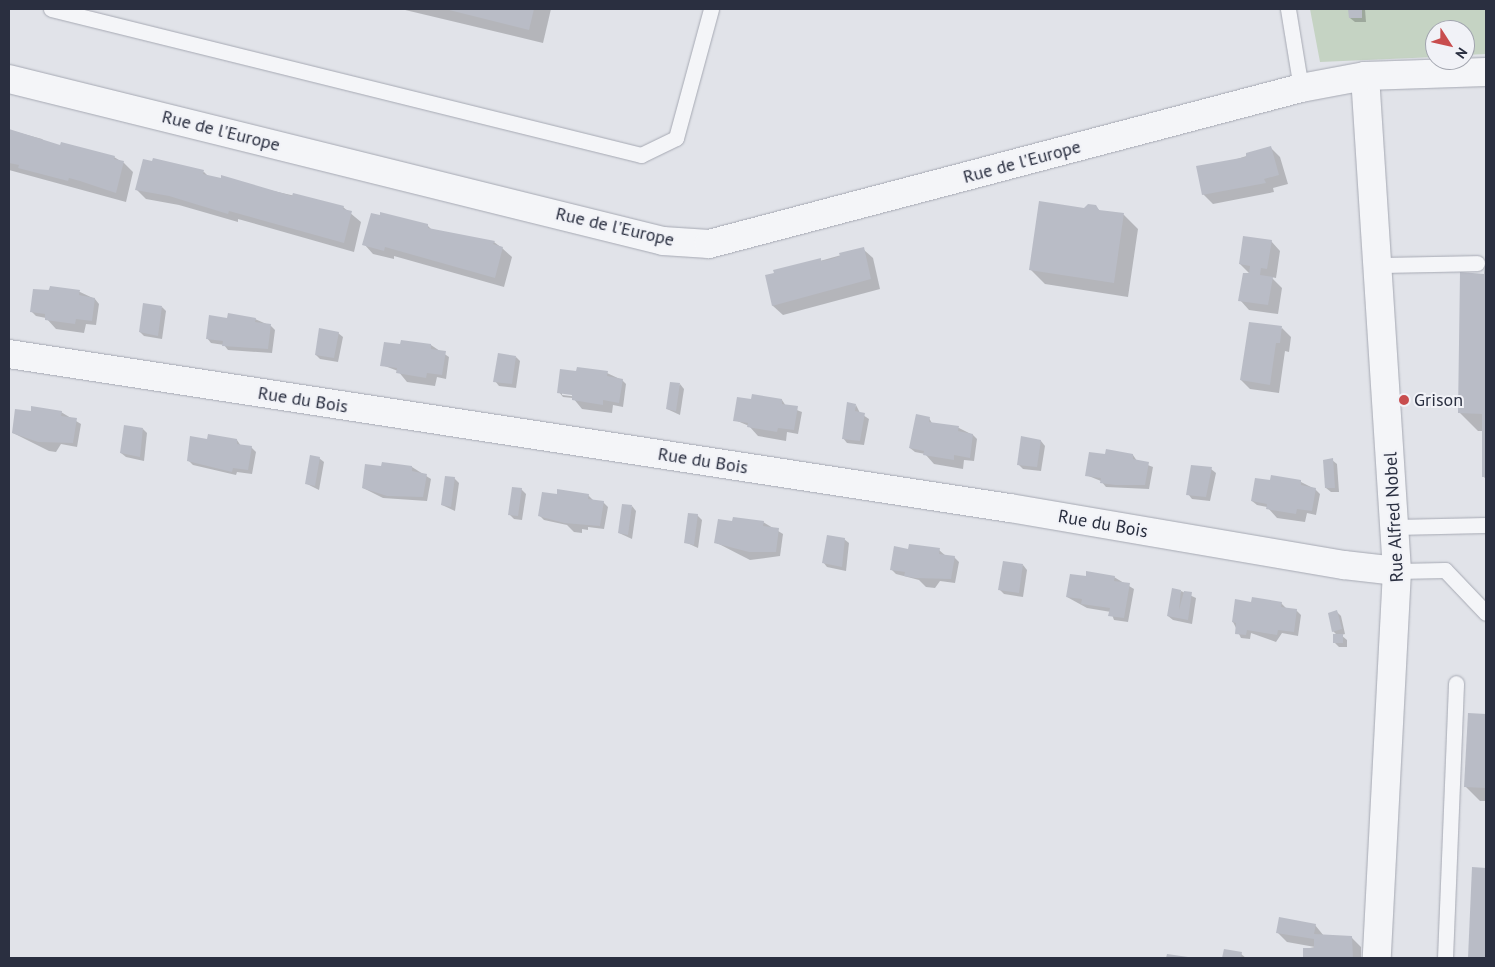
<!DOCTYPE html>
<html>
<head>
<meta charset="utf-8">
<style>
	body { margin:0 }
	#map { position:relative; width:1495px; height:967px; overflow:hidden; background:#e1e3e9; font-family:"PT Sans",sans-serif }
	div>[style] { position:absolute }
	.green>* { inset:0; background:#c5d3c3 }
	.shadow>* { inset:0; background:#0003 }
	.building>* { inset:0; background:#b9bcc6 }
	.roads { filter:drop-shadow(0 0 1px #a6a9b3) drop-shadow(0 0 1px #a6a9b3) }
	.lane>* { height:15px; margin:-7.5px; padding:0 7.5px; transform-origin:7.5px; border-radius:7.5px; background:#f4f5f8 }
	.street>* { height:28px; margin:-14px; padding:0 14px; transform-origin:14px; border-radius:14px; background:#f4f5f8 }
	.dots>* { width:14px; height:14px; translate:-50% -50%; box-sizing:border-box; border:2px solid #f1f2f7; border-radius:50% }
	span { translate:-50% -50%; white-space:nowrap; text-align:center; line-height:1.15; -webkit-text-stroke:4px #f1f2f7; paint-order:stroke }
	.street-label { font-size:18px; color:#2a2f40 }
	.poi-label { font-size:18px; color:#2a2f40 }
	.left { translate:0 -50%; text-align:left }
	.frame { position:absolute; inset:0; border:10px solid #2a2f40; pointer-events:none }
	.north { position:absolute; left:1425px; top:20px; width:50px; height:50px; box-sizing:border-box; background:#f1f2f7; border:1px solid #a1a4ae; border-radius:50%; rotate:125deg; font-size:14px; font-weight:700; line-height:20px; text-align:center; color:#2a2f40 }
	.north::after { content:''; display:block; margin:auto; width:18px; height:22px; background:#c84d4e; clip-path:polygon(50% 0,100% 100%,50% 72%,0 100%) }
</style>
</head>
<body>
<div id="map">
	<div class="green">
		<i style="clip-path:polygon(1310px 9px,1486px 9px,1486px 54px,1465px 55px,1465px 30px,1435px 30px,1435px 57px,1320px 62px)"></i>
	</div>
	<div class="shadow">
		<i style="clip-path:polygon(401px 9px,551px 9px,543px 43px)"></i>
		<i style="clip-path:polygon(1349px 9px,1365px 9px,1366px 22px,1355px 22px,1350px 18px)"></i>
		<i style="clip-path:polygon(9px 130px,42px 139px,46px 143px,114px 157px,124px 163px,133px 172px,126px 202px,9px 170px)"></i>
		<i style="clip-path:polygon(1271px 148px,1280px 157px,1288px 184px,1273px 188px,1274px 192px,1213px 204px,1203px 194px,1234px 160px)"></i>
		<i style="clip-path:polygon(204px 172px,208px 176px,343px 207px,361px 222px,354px 252px,238px 219px,238px 222px,179px 205px,146px 199px,137px 190px)"></i>
		<i style="clip-path:polygon(1096px 207px,1100px 211px,1124px 215px,1138px 229px,1128px 297px,1045px 284px,1031px 270px,1085px 209px)"></i>
		<i style="clip-path:polygon(428px 226px,432px 230px,494px 242px,502px 248px,512px 257px,504px 287px,394px 256px,394px 259px,373px 254px,364px 244px)"></i>
		<i style="clip-path:polygon(1271px 241px,1280px 251px,1276px 278px,1271px 277px,1282px 288px,1278px 314px,1249px 310px,1240px 300px,1251px 275px,1240px 264px)"></i>
		<i style="clip-path:polygon(863px 249px,873px 258px,880px 289px,783px 315px,773px 306px,766px 276px)"></i>
		<i style="clip-path:polygon(1486px 262px,1486px 479px,1483px 476px,1483px 431px,1478px 431px,1460px 413px)"></i>
		<i style="clip-path:polygon(51px 287px,80px 292px,95px 299px,99px 304px,96px 325px,86px 324px,84px 333px,56px 329px,46px 318px,36px 316px,31px 311px)"></i>
		<i style="clip-path:polygon(162px 307px,166px 311px,162px 339px,144px 336px,140px 332px)"></i>
		<i style="clip-path:polygon(228px 319px,255px 319px,271px 326px,275px 330px,272px 353px,228px 350px,224px 345px,211px 343px,207px 338px)"></i>
		<i style="clip-path:polygon(1282px 328px,1291px 337px,1289px 352px,1285px 351px,1279px 393px,1250px 389px,1241px 380px)"></i>
		<i style="clip-path:polygon(338px 333px,343px 337px,338px 362px,320px 359px,316px 355px)"></i>
		<i style="clip-path:polygon(431px 345px,449px 357px,446px 379px,437px 377px,435px 386px,407px 382px,398px 371px,382px 365px,401px 346px)"></i>
		<i style="clip-path:polygon(516px 357px,520px 361px,516px 388px,499px 386px,495px 381px)"></i>
		<i style="clip-path:polygon(evenodd,577px 373px,607px 373px,622px 380px,626px 384px,623px 407px,613px 405px,612px 413px,582px 409px,573px 398px,563px 397px,559px 392px,577px 373px,562px 392px,579px 395px,578px 397px,562px 395px,562px 392px)"></i>
		<i style="clip-path:polygon(680px 384px,684px 389px,680px 415px,667px 409px)"></i>
		<i style="clip-path:polygon(782px 400px,786px 406px,802px 412px,798px 434px,787px 432px,786px 441px,758px 436px,749px 426px,735px 420px,752px 401px)"></i>
		<i style="clip-path:polygon(856px 405px,860px 413px,869px 419px,864px 445px,847px 443px,843px 438px)"></i>
		<i style="clip-path:polygon(61px 412px,81px 424px,77px 447px,61px 444px,56px 452px,49px 451px,13px 433px)"></i>
		<i style="clip-path:polygon(929px 418px,933px 425px,959px 428px,973px 435px,977px 439px,974px 461px,964px 460px,963px 469px,934px 464px,925px 454px,915px 452px,910px 448px)"></i>
		<i style="clip-path:polygon(143px 429px,147px 433px,144px 461px,126px 457px,121px 453px)"></i>
		<i style="clip-path:polygon(1022px 438px,1041px 441px,1045px 446px,1041px 471px,1023px 469px,1019px 465px)"></i>
		<i style="clip-path:polygon(208px 440px,237px 440px,241px 446px,251px 447px,256px 452px,252px 474px,237px 472px,236px 475px,193px 465px,188px 460px)"></i>
		<i style="clip-path:polygon(1133px 455px,1137px 461px,1153px 467px,1149px 489px,1106px 487px,1101px 481px,1086px 475px)"></i>
		<i style="clip-path:polygon(319px 458px,324px 462px,319px 490px,307px 484px)"></i>
		<i style="clip-path:polygon(1332px 460px,1337px 464px,1339px 492px,1331px 492px,1326px 488px)"></i>
		<i style="clip-path:polygon(412px 467px,431px 479px,427px 501px,383px 498px,363px 488px)"></i>
		<i style="clip-path:polygon(1211px 469px,1216px 473px,1210px 501px,1192px 499px,1188px 494px)"></i>
		<i style="clip-path:polygon(454px 478px,459px 483px,455px 511px,442px 505px)"></i>
		<i style="clip-path:polygon(1271px 482px,1301px 482px,1315px 489px,1320px 494px,1316px 515px,1307px 513px,1305px 522px,1277px 518px,1267px 507px,1257px 505px,1252px 501px)"></i>
		<i style="clip-path:polygon(521px 489px,526px 494px,522px 520px,514px 519px,510px 515px)"></i>
		<i style="clip-path:polygon(557px 495px,588px 495px,594px 501px,603px 502px,608px 507px,604px 529px,588px 527px,588px 530px,582px 529px,582px 533px,574px 532px,567px 525px,544px 520px,539px 515px)"></i>
		<i style="clip-path:polygon(632px 506px,636px 511px,632px 539px,619px 533px)"></i>
		<i style="clip-path:polygon(697px 515px,702px 520px,698px 548px,685px 542px)"></i>
		<i style="clip-path:polygon(763px 522px,783px 534px,780px 556px,750px 560px,715px 542px)"></i>
		<i style="clip-path:polygon(844px 539px,849px 543px,846px 571px,827px 567px,823px 562px)"></i>
		<i style="clip-path:polygon(909px 550px,939px 550px,946px 556px,954px 557px,959px 562px,955px 583px,940px 581px,935px 588px,926px 587px,919px 580px,896px 574px,891px 569px)"></i>
		<i style="clip-path:polygon(1023px 565px,1027px 570px,1023px 597px,1004px 594px,999px 589px)"></i>
		<i style="clip-path:polygon(1114px 577px,1134px 589px,1128px 622px,1114px 620px,1111px 612px,1087px 608px,1067px 597px,1087px 578px)"></i>
		<i style="clip-path:polygon(1181px 591px,1196px 598px,1192px 624px,1173px 620px,1168px 616px)"></i>
		<i style="clip-path:polygon(1250px 603px,1281px 603px,1287px 609px,1296px 610px,1301px 615px,1298px 636px,1282px 633px,1276px 642px,1251px 633px,1250px 639px,1241px 638px,1233px 622px)"></i>
		<i style="clip-path:polygon(1337px 612px,1341px 616px,1345px 634px,1341px 635px,1347px 640px,1347px 647px,1339px 647px,1334px 642px,1338px 636px,1333px 631px)"></i>
		<i style="clip-path:polygon(1469px 715px,1486px 716px,1486px 801px,1480px 801px,1466px 787px)"></i>
		<i style="clip-path:polygon(1473px 868px,1486px 869px,1486px 958px,1469px 958px)"></i>
		<i style="clip-path:polygon(1315px 925px,1324px 936px,1352px 938px,1361px 947px,1361px 958px,1304px 958px,1305px 949px,1315px 947px,1287px 942px,1278px 933px)"></i>
		<i style="clip-path:polygon(1225px 951px,1241px 954px,1246px 958px,1224px 958px)"></i>
	</div>
	<div class="building">
		<i style="clip-path:polygon(445px 9px,534px 9px,529px 30px)"></i>
		<i style="clip-path:polygon(1348px 9px,1362px 9px,1362px 18px,1349px 18px)"></i>
		<i style="clip-path:polygon(9px 129px,60px 145px,61px 142px,115px 156px,114px 159px,124px 161px,116px 193px,80px 181px,69px 178px,68px 181px,18px 168px,19px 165px,9px 163px)"></i>
		<i style="clip-path:polygon(1271px 146px,1279px 175px,1264px 179px,1266px 183px,1202px 195px,1196px 166px,1246px 157px,1246px 153px)"></i>
		<i style="clip-path:polygon(153px 158px,204px 170px,203px 174px,221px 178px,221px 175px,292px 196px,293px 193px,344px 206px,343px 209px,352px 211px,344px 243px,229px 211px,228px 214px,169px 196px,135px 190px,143px 159px,152px 161px)"></i>
		<i style="clip-path:polygon(1039px 201px,1084px 208px,1088px 204px,1096px 205px,1099px 210px,1124px 213px,1114px 283px,1029px 270px)"></i>
		<i style="clip-path:polygon(380px 212px,428px 224px,428px 228px,495px 241px,493px 244px,503px 247px,495px 278px,385px 247px,384px 251px,362px 245px,371px 213px,380px 215px)"></i>
		<i style="clip-path:polygon(1243px 236px,1272px 240px,1267px 269px,1261px 268px,1260px 275px,1273px 277px,1268px 305px,1238px 301px,1243px 273px,1249px 273px,1250px 266px,1239px 264px)"></i>
		<i style="clip-path:polygon(864px 247px,871px 279px,772px 306px,765px 275px,774px 273px,773px 270px,821px 258px,821px 261px,831px 259px,840px 256px,839px 253px)"></i>
		<i style="clip-path:polygon(1485px 265px,1486px 265px,1486px 477px,1482px 477px,1482px 414px,1458px 413px,1460px 272px,1484px 274px)"></i>
		<i style="clip-path:polygon(50px 286px,80px 290px,79px 295px,95px 298px,92px 321px,76px 319px,75px 324px,45px 320px,45px 314px,30px 312px,33px 289px,49px 290px)"></i>
		<i style="clip-path:polygon(143px 303px,162px 306px,158px 336px,139px 332px)"></i>
		<i style="clip-path:polygon(228px 313px,256px 318px,255px 322px,271px 324px,268px 349px,222px 346px,223px 341px,206px 339px,209px 315px,227px 318px)"></i>
		<i style="clip-path:polygon(1249px 322px,1282px 326px,1280px 343px,1276px 343px,1270px 385px,1240px 380px)"></i>
		<i style="clip-path:polygon(319px 328px,339px 332px,334px 358px,315px 355px)"></i>
		<i style="clip-path:polygon(401px 340px,431px 344px,431px 349px,446px 351px,442px 375px,427px 373px,426px 378px,396px 373px,397px 368px,380px 366px,384px 342px,400px 344px)"></i>
		<i style="clip-path:polygon(498px 353px,516px 356px,512px 384px,493px 382px)"></i>
		<i style="clip-path:polygon(577px 367px,608px 371px,607px 376px,623px 379px,619px 403px,603px 400px,603px 405px,572px 400px,572px 395px,557px 393px,560px 369px,576px 371px)"></i>
		<i style="clip-path:polygon(670px 382px,680px 383px,676px 411px,666px 409px)"></i>
		<i style="clip-path:polygon(752px 394px,782px 399px,782px 404px,798px 406px,794px 430px,778px 428px,777px 432px,747px 427px,748px 423px,733px 421px,737px 397px,751px 399px)"></i>
		<i style="clip-path:polygon(847px 402px,856px 404px,855px 411px,865px 413px,860px 441px,842px 439px)"></i>
		<i style="clip-path:polygon(31px 406px,62px 411px,61px 416px,77px 418px,73px 443px,38px 442px,12px 433px,15px 409px,31px 411px)"></i>
		<i style="clip-path:polygon(916px 414px,930px 417px,929px 422px,959px 426px,958px 431px,973px 434px,970px 458px,954px 455px,954px 460px,923px 455px,924px 451px,909px 448px)"></i>
		<i style="clip-path:polygon(124px 425px,143px 428px,140px 457px,120px 453px)"></i>
		<i style="clip-path:polygon(208px 434px,237px 439px,237px 444px,252px 446px,248px 470px,233px 468px,232px 472px,187px 461px,190px 436px,207px 439px)"></i>
		<i style="clip-path:polygon(1021px 436px,1041px 440px,1037px 467px,1017px 465px)"></i>
		<i style="clip-path:polygon(1106px 449px,1133px 454px,1133px 459px,1149px 462px,1145px 485px,1115px 485px,1100px 483px,1101px 478px,1085px 476px,1089px 452px,1105px 454px)"></i>
		<i style="clip-path:polygon(310px 455px,320px 457px,315px 486px,305px 484px)"></i>
		<i style="clip-path:polygon(1333px 458px,1335px 488px,1325px 488px,1323px 460px)"></i>
		<i style="clip-path:polygon(382px 462px,412px 466px,412px 471px,427px 474px,423px 497px,387px 496px,362px 488px,365px 464px,381px 466px)"></i>
		<i style="clip-path:polygon(1191px 465px,1212px 467px,1206px 497px,1186px 495px)"></i>
		<i style="clip-path:polygon(1271px 475px,1301px 480px,1301px 485px,1316px 488px,1312px 511px,1297px 509px,1296px 514px,1266px 509px,1267px 504px,1251px 501px,1255px 478px,1270px 480px)"></i>
		<i style="clip-path:polygon(445px 476px,455px 477px,451px 507px,441px 505px)"></i>
		<i style="clip-path:polygon(512px 487px,522px 488px,518px 516px,508px 515px)"></i>
		<i style="clip-path:polygon(557px 489px,589px 494px,588px 499px,604px 501px,600px 526px,564px 523px,538px 516px,542px 492px,557px 494px)"></i>
		<i style="clip-path:polygon(622px 504px,632px 505px,628px 535px,618px 533px)"></i>
		<i style="clip-path:polygon(688px 513px,698px 514px,694px 545px,684px 543px)"></i>
		<i style="clip-path:polygon(733px 517px,764px 521px,763px 526px,779px 528px,776px 552px,749px 552px,714px 543px,718px 519px,732px 521px)"></i>
		<i style="clip-path:polygon(827px 535px,845px 538px,842px 567px,822px 563px)"></i>
		<i style="clip-path:polygon(909px 544px,940px 548px,939px 554px,955px 556px,951px 579px,915px 578px,904px 576px,905px 572px,890px 570px,894px 546px,908px 549px)"></i>
		<i style="clip-path:polygon(1003px 561px,1023px 564px,1019px 593px,998px 590px)"></i>
		<i style="clip-path:polygon(1086px 571px,1115px 576px,1114px 581px,1130px 583px,1124px 618px,1108px 616px,1110px 608px,1081px 604px,1082px 599px,1066px 597px,1070px 574px,1086px 576px)"></i>
		<i style="clip-path:polygon(1172px 588px,1181px 590px,1179px 610px,1184px 591px,1192px 592px,1188px 620px,1167px 616px)"></i>
		<i style="clip-path:polygon(1252px 597px,1282px 602px,1281px 607px,1297px 609px,1294px 632px,1278px 630px,1277px 635px,1247px 630px,1246px 635px,1235px 634px,1236px 623px,1232px 622px,1235px 599px,1251px 602px)"></i>
		<i style="clip-path:polygon(1337px 610px,1342px 629px,1332px 632px,1328px 613px)"></i>
		<i style="clip-path:polygon(1333px 634px,1343px 634px,1343px 643px,1333px 643px)"></i>
		<i style="clip-path:polygon(1468px 713px,1486px 714px,1486px 788px,1464px 787px)"></i>
		<i style="clip-path:polygon(1472px 867px,1486px 868px,1486px 958px,1468px 958px)"></i>
		<i style="clip-path:polygon(1279px 917px,1316px 924px,1314px 934px,1352px 936px,1353px 958px,1303px 958px,1303px 948px,1314px 948px,1314px 939px,1276px 933px)"></i>
		<i style="clip-path:polygon(1224px 949px,1242px 952px,1241px 958px,1222px 958px)"></i>
		<i style="clip-path:polygon(1167px 954px,1188px 957px,1188px 958px,1166px 958px)"></i>
	</div>
	<div class="roads">
		<div class="lane">
			<i style="left:51px;top:9px;width:608px;rotate:13.9deg"></i>
			<i style="left:641px;top:155px;width:39px;rotate:-26deg"></i>
			<i style="left:676px;top:138px;width:134px;rotate:-74.8deg"></i>
			<i style="left:1288px;top:9px;width:80px;rotate:80.7deg"></i>
			<i style="left:1377px;top:265px;width:100px;rotate:-1.1deg"></i>
			<i style="left:1395px;top:527px;width:91px;rotate:-1.3deg"></i>
			<i style="left:1397px;top:571px;width:48px;rotate:-1.2deg"></i>
			<i style="left:1445px;top:570px;width:59px;rotate:46.4deg"></i>
			<i style="left:1445px;top:958px;width:275px;rotate:-87.7deg"></i>
		</div>
		<div class="street">
			<i style="left:1365px;top:76px;width:496px;rotate:86.3deg"></i>
			<i style="left:1397px;top:571px;width:388px;rotate:93deg"></i>
			<i style="left:9px;top:79px;width:674px;rotate:13.91deg"></i>
			<i style="left:663px;top:241px;width:46px;rotate:3.7deg"></i>
			<i style="left:709px;top:244px;width:612px;rotate:-14.76deg"></i>
			<i style="left:1301px;top:88px;width:65px;rotate:-10.6deg"></i>
			<i style="left:1365px;top:76px;width:121px;rotate:-1.9deg"></i>
			<i style="left:9px;top:354px;width:1013px;rotate:8.75deg"></i>
			<i style="left:1010px;top:508px;width:339px;rotate:9.7deg"></i>
			<i style="left:1344px;top:565px;width:53px;rotate:6.5deg"></i>
		</div>
	</div>
	<div class="dots">
		<i style="left:1404px;top:400px;background:#c84d4e"></i>
	</div>
	<div class="street-label">
		<span style="left:221px;top:131px;rotate:14deg">Rue de l'Europe</span>
		<span style="left:1022px;top:162px;rotate:-15deg">Rue de l'Europe</span>
		<span style="left:615px;top:227px;rotate:13deg">Rue de l'Europe</span>
		<span style="left:303px;top:400px;rotate:9deg">Rue du Bois</span>
		<span style="left:703px;top:461px;rotate:9deg">Rue du Bois</span>
		<span style="left:1394px;top:517px;rotate:-93deg">Rue Alfred Nobel</span>
		<span style="left:1103px;top:524px;rotate:10deg">Rue du Bois</span>
	</div>
	<div class="poi-label">
		<span class="left" style="left:1414px;top:400px">Grison</span>
	</div>
	<div class="frame"></div>
	<div class="north">N</div>
</div>
</body>
</html>
